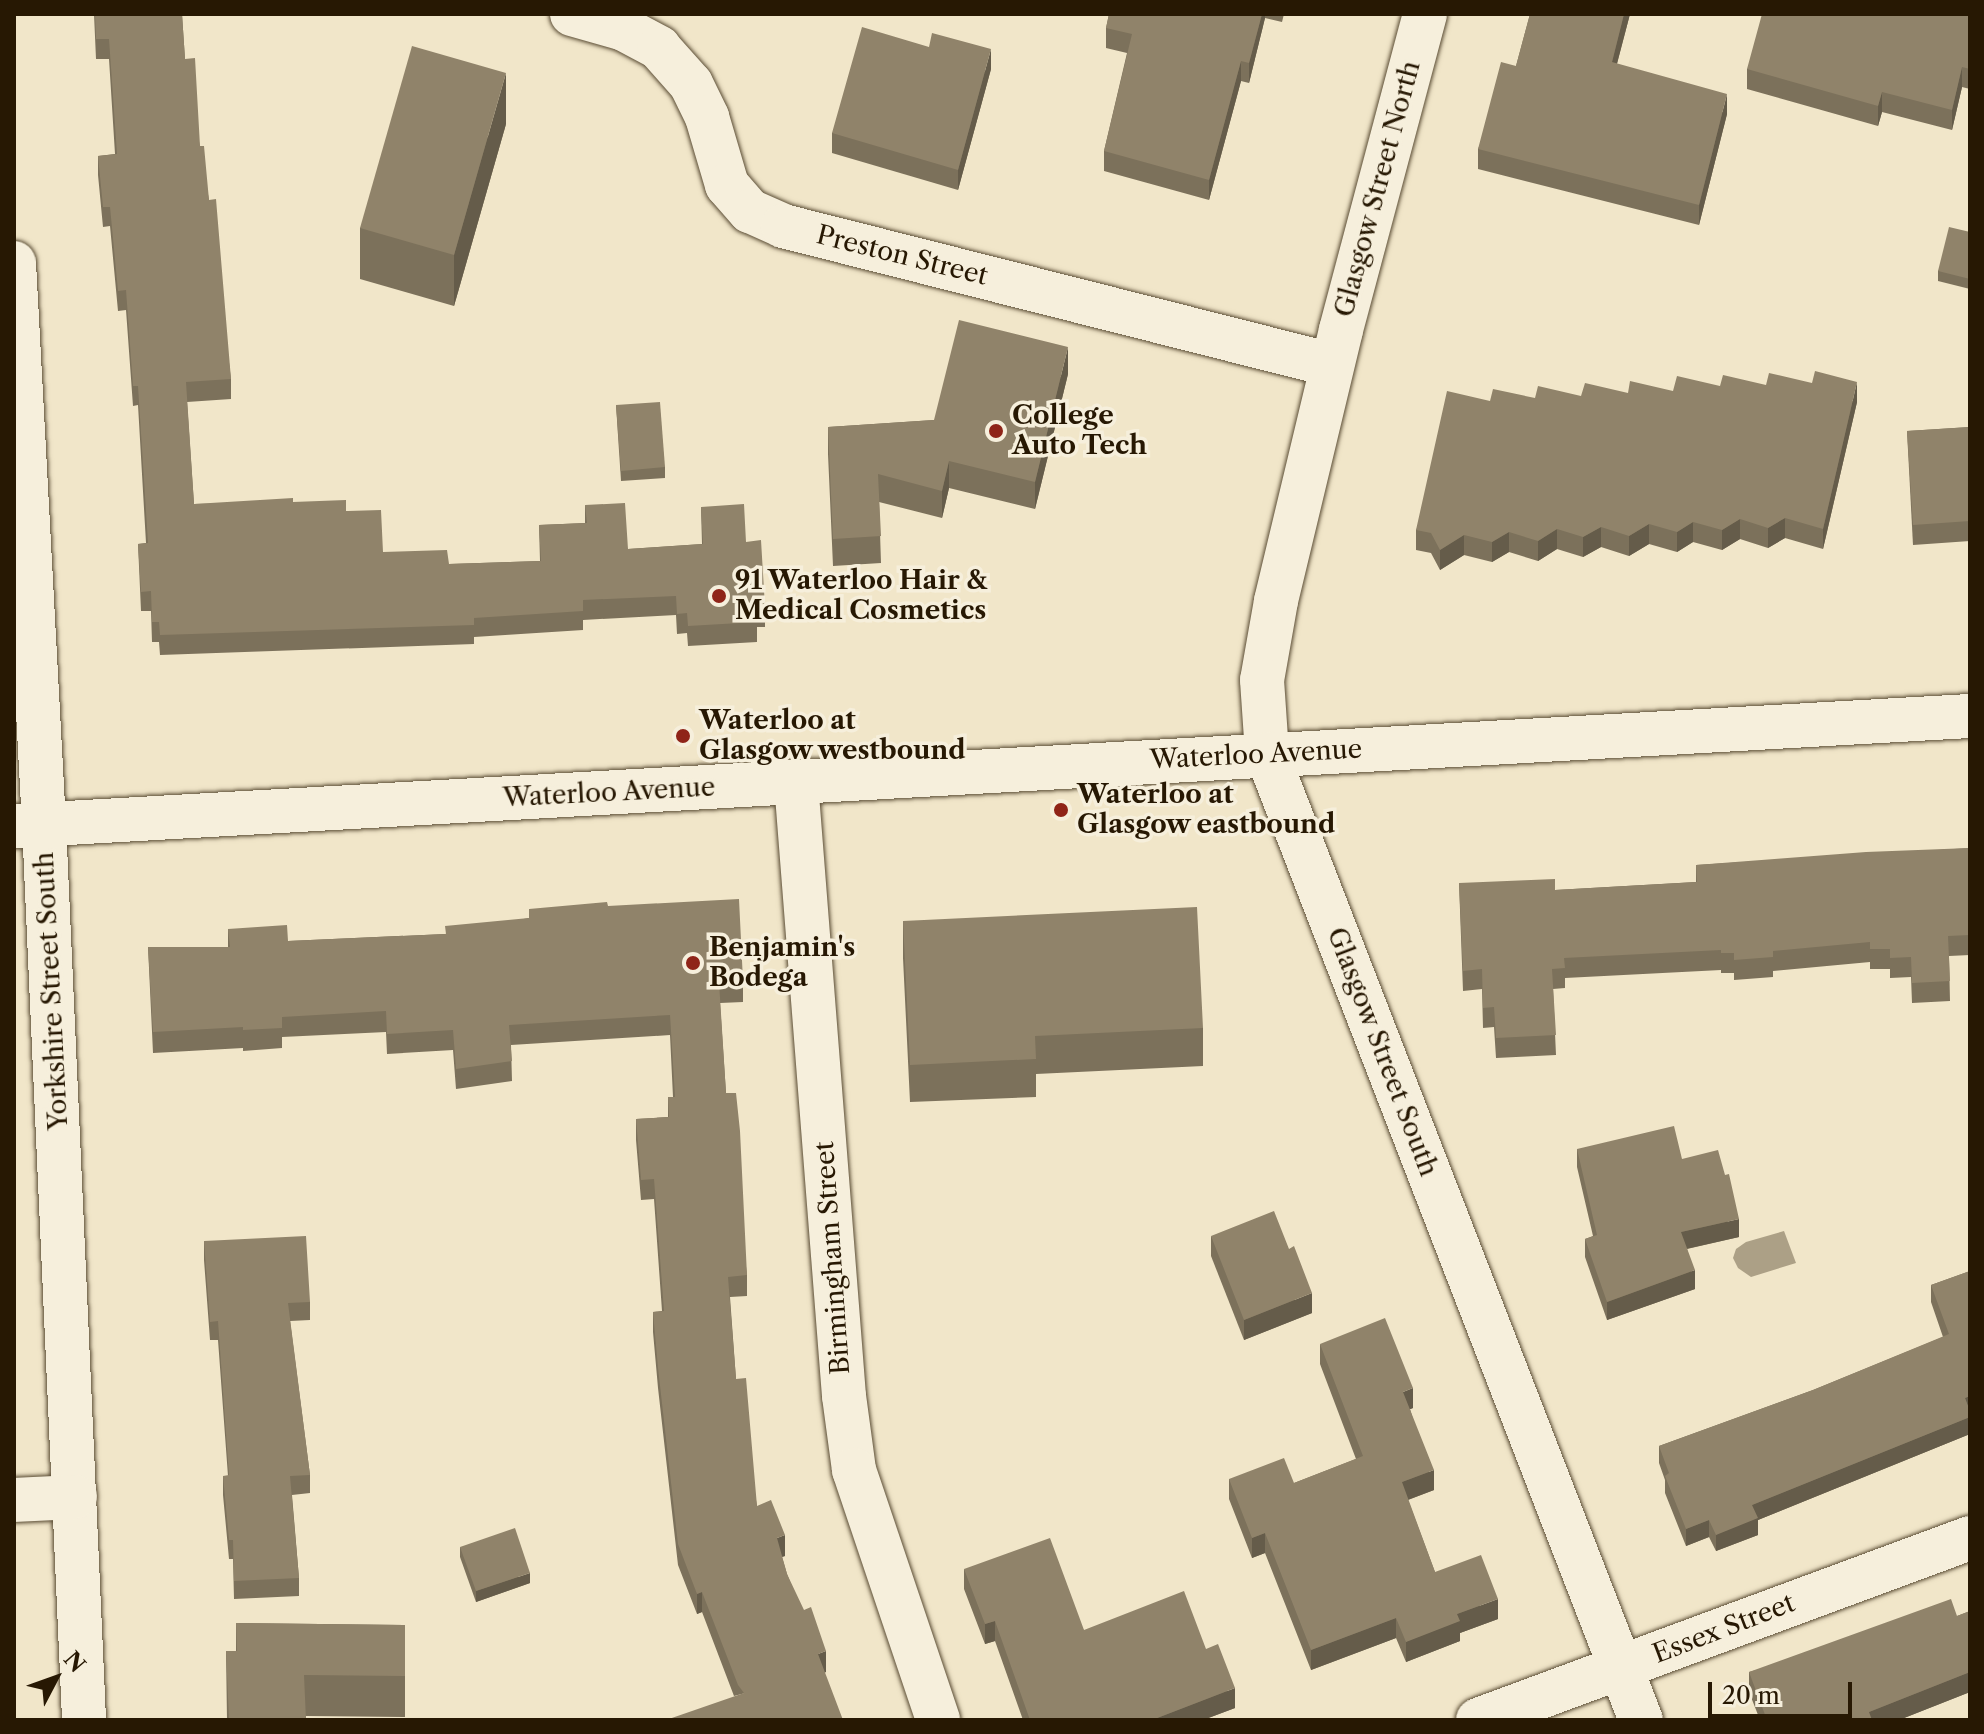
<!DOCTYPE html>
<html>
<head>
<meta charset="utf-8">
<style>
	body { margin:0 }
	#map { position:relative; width:1984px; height:1734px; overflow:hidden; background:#f1e6c9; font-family:"Libre Caslon Text",serif }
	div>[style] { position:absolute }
	.water>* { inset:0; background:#aca086 }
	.roads { filter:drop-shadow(0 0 2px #5a4c34) drop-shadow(0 0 2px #5a4c34) }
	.street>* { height:44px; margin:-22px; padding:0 22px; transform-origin:22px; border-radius:22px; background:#f6efdc }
	.secondary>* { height:44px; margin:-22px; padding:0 22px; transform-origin:22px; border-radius:22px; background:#f6efdc }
	.wall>* { inset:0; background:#7c715b }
	.shaded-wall>* { inset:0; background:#655c4a }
	.building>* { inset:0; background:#90836a }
	.dots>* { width:22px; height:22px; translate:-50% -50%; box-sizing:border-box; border:4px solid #f6efdc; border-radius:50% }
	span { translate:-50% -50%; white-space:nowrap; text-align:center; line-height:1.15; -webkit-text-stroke:7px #f6efdc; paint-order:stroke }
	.street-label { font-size:26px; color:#271803 }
	.poi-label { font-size:26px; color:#271803; font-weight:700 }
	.left { translate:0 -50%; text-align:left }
	.frame { position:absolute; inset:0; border:16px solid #271803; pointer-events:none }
	.north { position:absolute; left:16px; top:1638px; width:80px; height:80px; -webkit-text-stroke:6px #f6efdc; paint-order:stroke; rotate:49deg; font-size:22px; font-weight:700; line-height:32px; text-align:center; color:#271803 }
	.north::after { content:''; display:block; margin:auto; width:28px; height:36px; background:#271803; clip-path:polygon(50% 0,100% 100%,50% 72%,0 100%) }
	.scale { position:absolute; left:1708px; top:1682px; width:144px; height:36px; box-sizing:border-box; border:4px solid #271803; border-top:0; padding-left:10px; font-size:24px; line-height:28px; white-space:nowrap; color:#271803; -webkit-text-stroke:6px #f6efdc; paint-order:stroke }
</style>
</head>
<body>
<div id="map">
	<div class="water">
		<i style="clip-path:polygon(1784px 1231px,1796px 1263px,1751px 1277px,1738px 1268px,1733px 1258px,1736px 1249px,1746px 1242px)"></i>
	</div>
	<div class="roads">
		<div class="street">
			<i style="left:572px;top:14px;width:54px;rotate:16.1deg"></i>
			<i style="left:624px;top:29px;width:40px;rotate:28deg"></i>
			<i style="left:659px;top:48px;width:48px;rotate:48.4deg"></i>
			<i style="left:691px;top:84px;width:37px;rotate:64deg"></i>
			<i style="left:707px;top:117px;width:71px;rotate:73.6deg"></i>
			<i style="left:727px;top:185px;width:35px;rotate:49deg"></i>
			<i style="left:750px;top:211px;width:36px;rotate:24deg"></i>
			<i style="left:783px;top:226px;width:566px;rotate:14.21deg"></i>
			<i style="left:1425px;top:14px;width:327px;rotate:104.9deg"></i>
			<i style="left:1341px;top:330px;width:279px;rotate:103.5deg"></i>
			<i style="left:1276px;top:601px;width:80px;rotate:100deg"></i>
			<i style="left:1262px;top:680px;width:74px;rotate:86.1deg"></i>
			<i style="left:1267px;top:754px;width:1036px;rotate:68.84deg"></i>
			<i style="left:14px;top:263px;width:562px;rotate:86.94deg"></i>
			<i style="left:44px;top:824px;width:897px;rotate:87.44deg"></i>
			<i style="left:796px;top:782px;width:616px;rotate:85.53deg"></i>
			<i style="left:844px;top:1396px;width:75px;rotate:82.3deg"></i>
			<i style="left:854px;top:1470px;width:264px;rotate:71.4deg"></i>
			<i style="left:14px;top:1500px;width:61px;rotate:-2.8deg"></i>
			<i style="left:1478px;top:1720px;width:525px;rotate:-20.3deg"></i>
		</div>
		<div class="secondary">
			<i style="left:14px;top:826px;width:1959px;rotate:-3.22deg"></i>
		</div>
	</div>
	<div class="wall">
		<i style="clip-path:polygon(94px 14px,182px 14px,185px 59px,209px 200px,231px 379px,231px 399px,187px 402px,194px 504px,293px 502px,346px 511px,383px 552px,449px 564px,540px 561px,539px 525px,585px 523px,585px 505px,628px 549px,702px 544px,701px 507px,746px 542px,765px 607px,765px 627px,757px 627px,757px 642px,688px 646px,687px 633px,677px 634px,676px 615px,583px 620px,583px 630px,474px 637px,474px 644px,160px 655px,159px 642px,152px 642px,151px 611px,141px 611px,138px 544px,146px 543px,138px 405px,133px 406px,126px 310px,118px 311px,110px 226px,103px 227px,98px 175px,98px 156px,115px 154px,109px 59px,96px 59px)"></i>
		<i style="clip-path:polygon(1109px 14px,1284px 14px,1282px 22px,1265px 18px,1249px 83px,1241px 81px,1209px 200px,1104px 171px,1104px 151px,1127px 53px,1106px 48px,1106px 28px)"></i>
		<i style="clip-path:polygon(1530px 14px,1630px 14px,1617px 64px,1727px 114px,1699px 225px,1478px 169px,1478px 149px,1516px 66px)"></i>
		<i style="clip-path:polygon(1970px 14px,1970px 89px,1962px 87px,1952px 130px,1882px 112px,1878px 126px,1747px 89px,1747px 69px)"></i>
		<i style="clip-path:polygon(991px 69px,958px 190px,832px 153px,832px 133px)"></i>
		<i style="clip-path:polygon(506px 124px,454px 306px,360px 279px,360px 228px)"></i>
		<i style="clip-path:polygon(1970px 232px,1970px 289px,1938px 281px,1938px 271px)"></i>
		<i style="clip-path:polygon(1068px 374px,1035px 509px,949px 488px,942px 518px,879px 502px,881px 563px,833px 566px,828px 454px,828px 427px,934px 420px)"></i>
		<i style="clip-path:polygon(1766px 385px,1857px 402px,1823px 549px,1785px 538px,1768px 548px,1740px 539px,1722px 550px,1693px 542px,1677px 552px,1649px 544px,1629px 556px,1601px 547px,1583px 557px,1557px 549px,1538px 561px,1509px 552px,1492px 562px,1464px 555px,1440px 570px,1431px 553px,1416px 550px,1416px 530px,1490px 401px,1673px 391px,1720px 386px)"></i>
		<i style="clip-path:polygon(616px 405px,665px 467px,665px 478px,621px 481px)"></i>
		<i style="clip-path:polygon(1970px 427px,1970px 541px,1913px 545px,1907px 431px)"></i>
		<i style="clip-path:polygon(1970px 848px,1970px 955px,1949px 956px,1950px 1001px,1912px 1003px,1911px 977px,1890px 978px,1890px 969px,1870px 969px,1870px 962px,1773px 971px,1773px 977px,1734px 980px,1734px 973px,1721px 973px,1721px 970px,1565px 978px,1565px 988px,1553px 989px,1556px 1055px,1496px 1058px,1494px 1027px,1483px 1028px,1482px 989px,1463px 991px,1459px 883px,1555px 890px,1696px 882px,1696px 865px)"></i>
		<i style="clip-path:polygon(608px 906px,743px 981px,743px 1002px,720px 1003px,726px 1093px,747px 1275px,747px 1296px,730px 1297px,736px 1379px,757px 1506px,785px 1556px,782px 1557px,787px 1574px,826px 1672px,734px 1696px,702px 1612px,697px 1614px,678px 1565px,658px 1388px,653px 1332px,653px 1312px,662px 1311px,654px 1199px,641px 1200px,636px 1140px,636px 1119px,668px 1117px,668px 1097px,673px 1097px,670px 1035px,511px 1045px,512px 1081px,456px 1089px,453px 1050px,387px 1054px,386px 1032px,282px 1037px,282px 1048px,243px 1051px,243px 1048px,153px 1053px,148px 947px,228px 947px,228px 929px,288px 941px,445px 934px,529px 918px)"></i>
		<i style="clip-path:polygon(903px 921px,1203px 1028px,1203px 1066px,1036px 1074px,1036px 1097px,910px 1102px,903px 958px)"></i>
		<i style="clip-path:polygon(1577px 1149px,1682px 1159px,1739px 1237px,1687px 1249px,1695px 1289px,1607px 1320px,1585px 1257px,1585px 1239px,1593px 1236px,1577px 1167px)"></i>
		<i style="clip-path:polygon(1211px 1236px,1312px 1313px,1244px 1340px,1211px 1256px)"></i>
		<i style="clip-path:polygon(204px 1241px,310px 1302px,310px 1320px,290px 1321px,310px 1475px,310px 1493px,292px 1495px,299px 1578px,299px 1596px,234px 1599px,233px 1559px,229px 1559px,223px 1495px,223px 1476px,228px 1476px,218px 1340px,210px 1340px,204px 1260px)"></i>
		<i style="clip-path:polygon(1970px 1271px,1970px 1434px,1758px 1520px,1758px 1535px,1716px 1551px,1709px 1537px,1686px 1546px,1665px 1493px,1665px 1480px,1659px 1463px,1659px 1446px,1813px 1390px,1943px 1337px,1931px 1302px,1931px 1285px)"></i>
		<i style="clip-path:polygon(1320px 1344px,1413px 1408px,1410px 1409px,1434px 1490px,1408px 1500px,1435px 1572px,1498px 1619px,1460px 1633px,1460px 1641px,1406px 1662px,1396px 1638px,1311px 1670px,1265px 1553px,1252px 1558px,1229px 1499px,1229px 1479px,1294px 1483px,1356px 1459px,1320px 1364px)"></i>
		<i style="clip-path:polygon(460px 1547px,530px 1583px,476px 1602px,460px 1557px)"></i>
		<i style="clip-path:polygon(964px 1569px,1084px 1630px,1206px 1649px,1235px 1708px,1203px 1720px,1023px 1720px,995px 1641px,985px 1644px,964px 1589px)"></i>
		<i style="clip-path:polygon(1970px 1611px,1970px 1692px,1899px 1720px,1760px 1720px,1749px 1692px,1749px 1672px,1957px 1616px)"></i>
		<i style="clip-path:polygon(236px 1623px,405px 1625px,405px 1717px,306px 1716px,306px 1720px,227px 1720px,226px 1651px,236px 1651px)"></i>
	</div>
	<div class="shaded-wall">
		<i style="clip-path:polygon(1262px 14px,1265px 14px,1265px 18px,1249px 83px,1249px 63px)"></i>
		<i style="clip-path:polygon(1624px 14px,1630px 14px,1612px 82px,1612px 62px)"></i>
		<i style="clip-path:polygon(991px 49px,991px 69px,958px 190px,958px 170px)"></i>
		<i style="clip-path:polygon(1241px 61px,1241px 81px,1209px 200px,1209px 180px)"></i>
		<i style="clip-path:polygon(1962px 67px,1962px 87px,1952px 130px,1952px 110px)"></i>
		<i style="clip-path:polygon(506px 73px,506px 124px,454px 306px,454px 255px)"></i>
		<i style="clip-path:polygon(1882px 92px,1882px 112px,1878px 126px,1878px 106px)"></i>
		<i style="clip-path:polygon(1727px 94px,1727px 114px,1699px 225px,1699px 205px)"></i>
		<i style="clip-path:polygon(1068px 347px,1068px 374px,1035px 509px,1035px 482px)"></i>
		<i style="clip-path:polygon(1857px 382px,1857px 402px,1823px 549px,1823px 529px)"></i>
		<i style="clip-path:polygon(949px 461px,949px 488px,942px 518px,942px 491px)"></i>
		<i style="clip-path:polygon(1785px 518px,1785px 538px,1768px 548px,1768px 528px)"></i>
		<i style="clip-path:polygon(1740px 519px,1740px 539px,1722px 550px,1722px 530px)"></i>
		<i style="clip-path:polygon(1693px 522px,1693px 542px,1677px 552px,1677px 532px)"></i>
		<i style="clip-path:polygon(1649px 524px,1649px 544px,1629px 556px,1629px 536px)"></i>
		<i style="clip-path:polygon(1601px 527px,1601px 547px,1583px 557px,1583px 537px)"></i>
		<i style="clip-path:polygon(1557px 529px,1557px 549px,1538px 561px,1538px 541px)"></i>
		<i style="clip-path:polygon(1509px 532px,1509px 552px,1492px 562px,1492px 542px)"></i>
		<i style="clip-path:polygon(1464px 535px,1464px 555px,1440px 570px,1440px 550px)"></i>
		<i style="clip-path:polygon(1739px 1219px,1739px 1237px,1681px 1250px,1681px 1232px)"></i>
		<i style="clip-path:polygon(1695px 1270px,1695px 1289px,1607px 1320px,1607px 1302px)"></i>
		<i style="clip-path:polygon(1312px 1293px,1312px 1313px,1244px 1340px,1244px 1320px)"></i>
		<i style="clip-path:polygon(1413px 1388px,1413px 1408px,1403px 1412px,1403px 1392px)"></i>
		<i style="clip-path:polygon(1970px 1396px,1970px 1413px,1965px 1398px)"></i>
		<i style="clip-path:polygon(1970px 1417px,1970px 1434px,1758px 1520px,1758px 1535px,1716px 1551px,1716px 1535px,1752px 1505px)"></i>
		<i style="clip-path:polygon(1434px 1470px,1434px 1490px,1402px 1502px,1402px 1482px)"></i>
		<i style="clip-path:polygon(1709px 1520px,1709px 1537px,1686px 1546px,1686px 1529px)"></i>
		<i style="clip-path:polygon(1265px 1533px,1265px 1553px,1252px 1558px,1252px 1538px)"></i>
		<i style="clip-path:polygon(785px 1535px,785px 1556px,777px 1558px,777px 1538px)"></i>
		<i style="clip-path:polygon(530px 1573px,530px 1583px,476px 1602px,476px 1591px)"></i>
		<i style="clip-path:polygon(702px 1592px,702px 1612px,697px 1614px,697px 1594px)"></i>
		<i style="clip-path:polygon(1498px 1599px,1498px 1619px,1460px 1633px,1460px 1641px,1406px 1662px,1406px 1642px,1457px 1614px)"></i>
		<i style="clip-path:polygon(1396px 1618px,1396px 1638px,1311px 1670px,1311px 1650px)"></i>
		<i style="clip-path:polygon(995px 1621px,995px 1641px,985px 1644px,985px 1624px)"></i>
		<i style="clip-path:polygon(826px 1651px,826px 1672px,818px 1675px,818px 1654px)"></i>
		<i style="clip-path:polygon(1970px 1672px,1970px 1692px,1899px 1720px,1869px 1720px,1869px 1712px)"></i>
		<i style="clip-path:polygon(1235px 1688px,1235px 1708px,1203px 1720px,1152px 1720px)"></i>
	</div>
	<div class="building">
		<i style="clip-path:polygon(95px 14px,182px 14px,185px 59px,195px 58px,200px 146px,204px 146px,209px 200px,216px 199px,231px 379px,186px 382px,194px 504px,293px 498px,293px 502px,346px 500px,346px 511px,381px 510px,383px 552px,447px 550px,449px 564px,541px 561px,539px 525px,587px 523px,585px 505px,625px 503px,628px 549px,703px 544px,701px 507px,744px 504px,746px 542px,761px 540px,765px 607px,756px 608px,757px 622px,688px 626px,687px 613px,677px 614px,676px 596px,583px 600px,583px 611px,474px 618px,474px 625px,160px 635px,159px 622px,152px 622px,151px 591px,141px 592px,138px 544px,148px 543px,138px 386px,133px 386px,126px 290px,118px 291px,110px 207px,103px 207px,98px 156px,117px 154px,109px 39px,96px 39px)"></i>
		<i style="clip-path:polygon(1109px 14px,1262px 14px,1249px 63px,1241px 61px,1209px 180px,1104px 151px,1132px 34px,1106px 28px)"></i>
		<i style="clip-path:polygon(1530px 14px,1624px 14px,1612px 62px,1727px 94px,1699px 205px,1478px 149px,1501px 62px,1516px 66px)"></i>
		<i style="clip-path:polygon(1762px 14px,1970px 14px,1970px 69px,1962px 67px,1952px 110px,1882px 92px,1878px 106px,1747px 69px)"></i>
		<i style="clip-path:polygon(862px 27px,929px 47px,932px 33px,991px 49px,958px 170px,832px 133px)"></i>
		<i style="clip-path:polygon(412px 46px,506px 73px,454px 255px,360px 228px)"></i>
		<i style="clip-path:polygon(1949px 227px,1970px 232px,1970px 279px,1938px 271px)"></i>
		<i style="clip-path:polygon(959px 320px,1068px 347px,1035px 482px,949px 461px,942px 491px,878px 474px,881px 536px,833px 539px,828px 427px,934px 420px)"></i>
		<i style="clip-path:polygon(1815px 371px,1857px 382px,1823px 529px,1785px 518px,1768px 528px,1740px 519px,1722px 530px,1693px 522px,1677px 532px,1649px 524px,1629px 536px,1601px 527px,1583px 537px,1557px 529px,1538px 541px,1509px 532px,1492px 542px,1464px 535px,1440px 550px,1431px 533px,1416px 530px,1447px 391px,1490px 401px,1493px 389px,1535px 398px,1538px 386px,1581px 396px,1585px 383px,1628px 393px,1630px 381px,1673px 391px,1677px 376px,1720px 386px,1723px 375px,1766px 385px,1769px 373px,1812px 383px)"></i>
		<i style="clip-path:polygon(660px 402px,665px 467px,621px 471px,616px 405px)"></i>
		<i style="clip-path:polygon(1970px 427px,1970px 521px,1913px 525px,1907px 431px)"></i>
		<i style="clip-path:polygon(1970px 848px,1970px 935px,1948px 936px,1950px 981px,1912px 983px,1911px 957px,1890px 958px,1890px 949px,1870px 949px,1870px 942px,1773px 951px,1773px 957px,1734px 960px,1734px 953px,1721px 953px,1721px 950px,1564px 958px,1565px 968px,1552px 969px,1556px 1035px,1496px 1038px,1494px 1007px,1483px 1008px,1482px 969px,1463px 971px,1459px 883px,1555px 879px,1555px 890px,1697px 882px,1696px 865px,1866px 852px)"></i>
		<i style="clip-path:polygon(739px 899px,743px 981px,719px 982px,726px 1093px,736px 1093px,740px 1131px,747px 1275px,728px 1277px,736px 1379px,746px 1378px,757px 1506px,771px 1500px,785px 1535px,777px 1538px,787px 1574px,804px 1610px,811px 1607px,826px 1651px,818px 1654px,843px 1720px,666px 1720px,744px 1693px,738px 1685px,702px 1592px,697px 1594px,678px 1544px,658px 1368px,653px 1312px,664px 1311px,654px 1179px,641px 1180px,636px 1119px,669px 1117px,668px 1097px,675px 1097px,670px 1015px,509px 1025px,512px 1061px,456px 1069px,453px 1030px,387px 1034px,386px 1011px,282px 1017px,282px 1028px,243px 1030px,243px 1027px,153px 1032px,148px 947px,230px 947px,228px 929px,287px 925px,288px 941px,446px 934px,445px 926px,529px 918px,529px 909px,607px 902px,608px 906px)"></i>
		<i style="clip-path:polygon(1197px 907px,1203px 1028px,1035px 1036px,1036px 1059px,910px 1065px,903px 921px)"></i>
		<i style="clip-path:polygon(1674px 1126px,1682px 1159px,1718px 1150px,1725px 1175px,1729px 1174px,1739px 1219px,1681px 1232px,1695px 1270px,1607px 1302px,1585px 1239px,1597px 1235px,1577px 1149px)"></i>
		<i style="clip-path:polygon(1274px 1211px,1289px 1249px,1294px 1246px,1312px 1293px,1244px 1320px,1211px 1236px)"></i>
		<i style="clip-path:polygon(306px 1236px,310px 1302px,288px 1303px,310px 1475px,290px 1476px,299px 1578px,234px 1581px,233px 1540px,229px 1540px,223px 1476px,229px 1475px,218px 1321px,210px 1322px,204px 1241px)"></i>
		<i style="clip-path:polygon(1970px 1271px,1970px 1396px,1965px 1398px,1970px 1411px,1970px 1417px,1752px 1505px,1758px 1518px,1716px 1535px,1709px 1520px,1686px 1529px,1665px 1476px,1669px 1473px,1659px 1446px,1813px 1390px,1949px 1334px,1931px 1285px)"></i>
		<i style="clip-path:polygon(1385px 1318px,1413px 1388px,1403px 1392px,1434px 1470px,1402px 1482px,1435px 1572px,1481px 1555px,1498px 1599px,1457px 1614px,1460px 1621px,1406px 1642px,1396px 1618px,1311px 1650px,1265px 1533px,1252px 1538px,1229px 1479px,1284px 1458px,1294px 1483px,1363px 1456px,1320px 1344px)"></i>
		<i style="clip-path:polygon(515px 1528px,530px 1573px,476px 1591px,460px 1547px)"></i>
		<i style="clip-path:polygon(1050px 1538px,1084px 1630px,1184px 1591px,1206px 1649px,1218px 1644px,1235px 1688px,1152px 1720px,1030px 1720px,995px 1621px,985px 1624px,964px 1569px)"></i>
		<i style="clip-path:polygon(1951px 1599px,1957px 1616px,1970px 1611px,1970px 1672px,1869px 1712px,1872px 1720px,1767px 1720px,1749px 1672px)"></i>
		<i style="clip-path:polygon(236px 1623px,405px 1625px,405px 1676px,304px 1675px,306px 1720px,229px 1720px,226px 1651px,237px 1651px)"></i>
	</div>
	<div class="dots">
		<i style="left:996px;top:431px;background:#8f2418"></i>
		<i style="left:719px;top:596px;background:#8f2418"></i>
		<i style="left:683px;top:736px;background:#8f2418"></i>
		<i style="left:1061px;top:810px;background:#8f2418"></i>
		<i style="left:693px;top:963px;background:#8f2418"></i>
	</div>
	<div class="street-label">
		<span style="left:1378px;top:189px;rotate:-75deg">Glasgow Street North</span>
		<span style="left:902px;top:256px;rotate:14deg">Preston Street</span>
		<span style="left:1256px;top:755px;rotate:-3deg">Waterloo Avenue</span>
		<span style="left:609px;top:793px;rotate:-3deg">Waterloo Avenue</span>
		<span style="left:52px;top:991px;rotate:-93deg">Yorkshire Street South</span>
		<span style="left:1382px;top:1052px;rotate:69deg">Glasgow Street South</span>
		<span style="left:833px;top:1258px;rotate:-94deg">Birmingham Street</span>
		<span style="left:1724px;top:1629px;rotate:-21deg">Essex Street</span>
	</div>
	<div class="poi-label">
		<span class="left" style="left:1012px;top:431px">College<br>Auto Tech</span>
		<span class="left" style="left:735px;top:596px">91 Waterloo Hair &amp;<br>Medical Cosmetics</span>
		<span class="left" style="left:699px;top:736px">Waterloo at<br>Glasgow westbound</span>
		<span class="left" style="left:1077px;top:810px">Waterloo at<br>Glasgow eastbound</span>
		<span class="left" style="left:709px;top:963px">Benjamin's<br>Bodega</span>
	</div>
	<div class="frame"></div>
	<div class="north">N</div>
	<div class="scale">20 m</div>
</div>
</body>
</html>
